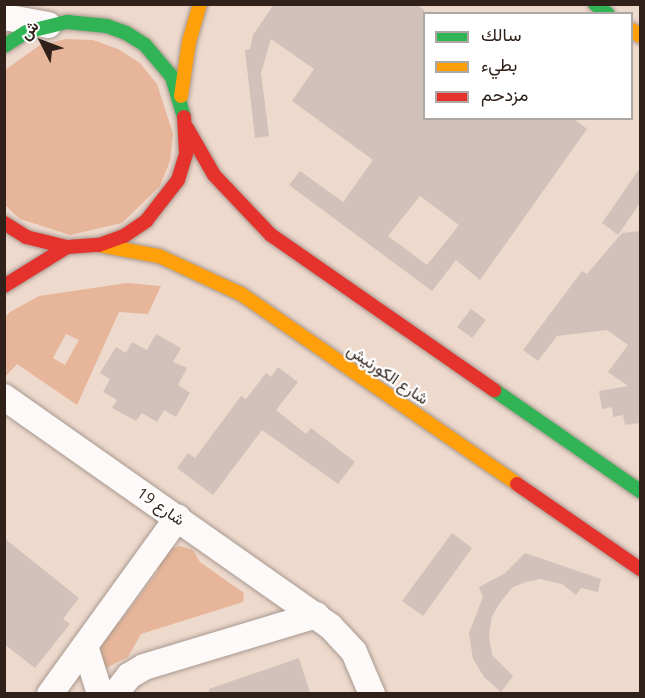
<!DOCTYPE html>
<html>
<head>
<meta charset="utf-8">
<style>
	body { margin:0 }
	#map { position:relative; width:645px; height:698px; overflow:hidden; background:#eed9cd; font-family:Ubuntu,Vazirmatn,sans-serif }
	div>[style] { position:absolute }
	.green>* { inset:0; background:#e7b69a }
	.building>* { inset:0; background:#d2c0ba }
	.roads { filter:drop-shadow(0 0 2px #a7988e) drop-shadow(0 0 2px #a7988e) }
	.street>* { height:26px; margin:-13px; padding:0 13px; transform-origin:13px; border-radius:13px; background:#fcf9f8 }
	.fast>* { height:14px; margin:-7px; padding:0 7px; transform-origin:7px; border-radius:7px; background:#30b455 }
	.slow>* { height:14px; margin:-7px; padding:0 7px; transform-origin:7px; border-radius:7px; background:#ff9f0a }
	.jam>* { height:14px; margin:-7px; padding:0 7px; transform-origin:7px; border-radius:7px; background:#e5322d }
	span { translate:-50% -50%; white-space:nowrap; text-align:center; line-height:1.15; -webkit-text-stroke:4.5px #fff; paint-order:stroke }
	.street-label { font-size:16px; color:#30221a }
	.frame { position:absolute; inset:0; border:6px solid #30221a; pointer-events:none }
	.legend { position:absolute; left:423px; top:12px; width:210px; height:108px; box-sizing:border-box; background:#fff; border:2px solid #aca7a3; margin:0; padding:8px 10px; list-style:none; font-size:18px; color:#30221a }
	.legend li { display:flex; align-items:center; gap:12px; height:30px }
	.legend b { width:30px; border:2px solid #aca7a3 }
	.north { position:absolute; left:12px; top:12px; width:60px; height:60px; -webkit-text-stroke:4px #fff; paint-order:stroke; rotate:312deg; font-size:16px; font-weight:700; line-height:24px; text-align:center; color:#30221a }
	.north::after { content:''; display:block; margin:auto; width:21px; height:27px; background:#30221a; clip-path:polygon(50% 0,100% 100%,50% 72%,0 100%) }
</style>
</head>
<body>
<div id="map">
	<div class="green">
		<i style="clip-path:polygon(66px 39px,93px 40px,118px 49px,140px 63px,157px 84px,173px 134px,170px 161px,160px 186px,122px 223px,70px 235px,20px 219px,5px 205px,5px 70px,40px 45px)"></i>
		<i style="clip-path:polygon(evenodd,127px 283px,161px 286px,148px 314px,119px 312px,77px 405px,17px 364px,5px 377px,5px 317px,10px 312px,39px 296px,127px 283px,66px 334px,79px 340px,65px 365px,53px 358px,66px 334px)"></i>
		<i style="clip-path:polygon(180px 546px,193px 550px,200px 562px,244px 593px,243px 602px,141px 634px,128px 657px,104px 669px,98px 643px,107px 625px,120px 622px,158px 571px,155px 560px,165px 550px)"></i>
	</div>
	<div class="building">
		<i style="clip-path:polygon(evenodd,274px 4px,417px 4px,424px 10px,424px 118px,573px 118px,587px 129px,480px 280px,456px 260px,432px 291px,289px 185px,300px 171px,343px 202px,373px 160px,292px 101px,314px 69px,271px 39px,261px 73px,269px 136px,255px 138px,245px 50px,250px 49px,253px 35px,274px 4px,420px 196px,459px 225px,427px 265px,388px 236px,420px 196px)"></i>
		<i style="clip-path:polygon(640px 168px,640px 203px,618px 235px,602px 223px)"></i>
		<i style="clip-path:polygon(640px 231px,640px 423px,625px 425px,623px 415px,613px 417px,612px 407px,602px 409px,599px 391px,628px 386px,608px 372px,628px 345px,607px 330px,557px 336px,538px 361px,523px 350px,582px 271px,587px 274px,622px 233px)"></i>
		<i style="clip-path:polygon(471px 309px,486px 320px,472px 338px,457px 327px)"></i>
		<i style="clip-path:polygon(156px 334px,181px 348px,173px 362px,187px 368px,178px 385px,190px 393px,176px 417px,164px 410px,157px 422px,142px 413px,136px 421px,112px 408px,117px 400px,103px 392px,110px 379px,100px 373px,116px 347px,126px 353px,132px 342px,147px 350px)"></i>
		<i style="clip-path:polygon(278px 367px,298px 382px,276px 410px,306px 434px,311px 428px,355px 462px,338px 484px,262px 430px,213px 495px,177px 468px,188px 453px,195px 458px,241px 396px,246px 399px,266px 373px,271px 377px)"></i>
		<i style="clip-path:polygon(452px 533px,472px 548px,423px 616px,402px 601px)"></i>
		<i style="clip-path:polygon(4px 538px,79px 598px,63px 619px,70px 624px,35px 668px,4px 644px)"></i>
		<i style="clip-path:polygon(525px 553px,601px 579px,598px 592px,581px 588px,576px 595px,562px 584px,540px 579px,526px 582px,513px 587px,502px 600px,492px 616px,489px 635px,492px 655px,513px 676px,501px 692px,484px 677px,473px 659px,469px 633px,483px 597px,479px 587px,504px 574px)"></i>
		<i style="clip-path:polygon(299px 658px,310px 693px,209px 693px,209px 689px)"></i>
	</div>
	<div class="roads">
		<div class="street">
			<i style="left:4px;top:17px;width:45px;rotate:10.3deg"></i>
			<i style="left:4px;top:397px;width:398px;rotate:35.1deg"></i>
			<i style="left:330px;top:626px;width:35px;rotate:47deg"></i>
			<i style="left:354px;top:652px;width:46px;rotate:66.8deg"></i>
			<i style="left:85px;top:646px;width:50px;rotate:72.6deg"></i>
			<i style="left:50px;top:694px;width:218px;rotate:-54.1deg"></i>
			<i style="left:115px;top:694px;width:23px;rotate:-52deg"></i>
			<i style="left:129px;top:676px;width:17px;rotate:-31deg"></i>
			<i style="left:144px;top:667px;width:180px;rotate:-16.8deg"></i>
		</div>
		<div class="fast">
			<i style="left:595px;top:4px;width:16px;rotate:38deg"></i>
			<i style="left:4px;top:46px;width:26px;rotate:-32deg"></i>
			<i style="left:26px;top:32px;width:42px;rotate:-13.7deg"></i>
			<i style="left:67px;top:22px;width:40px;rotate:5.7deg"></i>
			<i style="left:107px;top:26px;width:20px;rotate:20deg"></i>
			<i style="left:126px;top:33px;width:22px;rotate:32deg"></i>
			<i style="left:145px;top:45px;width:42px;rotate:49.8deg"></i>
			<i style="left:172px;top:77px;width:42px;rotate:73.3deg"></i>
			<i style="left:494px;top:390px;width:178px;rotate:34.7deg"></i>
		</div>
		<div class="slow">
			<i style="left:632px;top:30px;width:10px;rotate:37deg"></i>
			<i style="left:181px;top:96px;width:55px;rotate:-81.6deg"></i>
			<i style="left:189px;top:42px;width:40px;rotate:-74deg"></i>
			<i style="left:99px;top:245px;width:61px;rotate:10.4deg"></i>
			<i style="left:159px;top:256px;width:90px;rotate:24.9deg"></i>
			<i style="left:241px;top:294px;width:335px;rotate:34.5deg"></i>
		</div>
		<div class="jam">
			<i style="left:187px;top:128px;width:54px;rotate:60.1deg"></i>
			<i style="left:214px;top:175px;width:83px;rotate:46.5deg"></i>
			<i style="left:271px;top:235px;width:272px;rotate:34.8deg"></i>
			<i style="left:4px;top:223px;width:26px;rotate:32deg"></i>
			<i style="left:26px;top:237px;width:42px;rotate:13.7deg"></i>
			<i style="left:67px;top:247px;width:32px;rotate:-4deg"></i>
			<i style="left:99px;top:245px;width:27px;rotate:-20deg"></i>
			<i style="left:124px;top:236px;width:27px;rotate:-34deg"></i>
			<i style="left:146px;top:221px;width:52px;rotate:-52deg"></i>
			<i style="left:178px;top:180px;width:27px;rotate:-73deg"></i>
			<i style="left:186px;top:154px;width:37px;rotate:-93deg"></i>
			<i style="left:4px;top:286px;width:74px;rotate:-31.8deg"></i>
			<i style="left:517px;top:484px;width:150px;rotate:34.6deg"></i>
		</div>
	</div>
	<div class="street-label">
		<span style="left:388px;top:374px;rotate:34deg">شارع الكورنيش</span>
		<span style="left:161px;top:506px;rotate:35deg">شارع 19</span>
	</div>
	<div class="frame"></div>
	<ul class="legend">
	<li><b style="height:8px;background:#30b455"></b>سالك</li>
	<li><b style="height:8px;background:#ff9f0a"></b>بطيء</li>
	<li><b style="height:8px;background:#e5322d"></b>مزدحم</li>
	</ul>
	<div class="north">ش</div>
</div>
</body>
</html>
